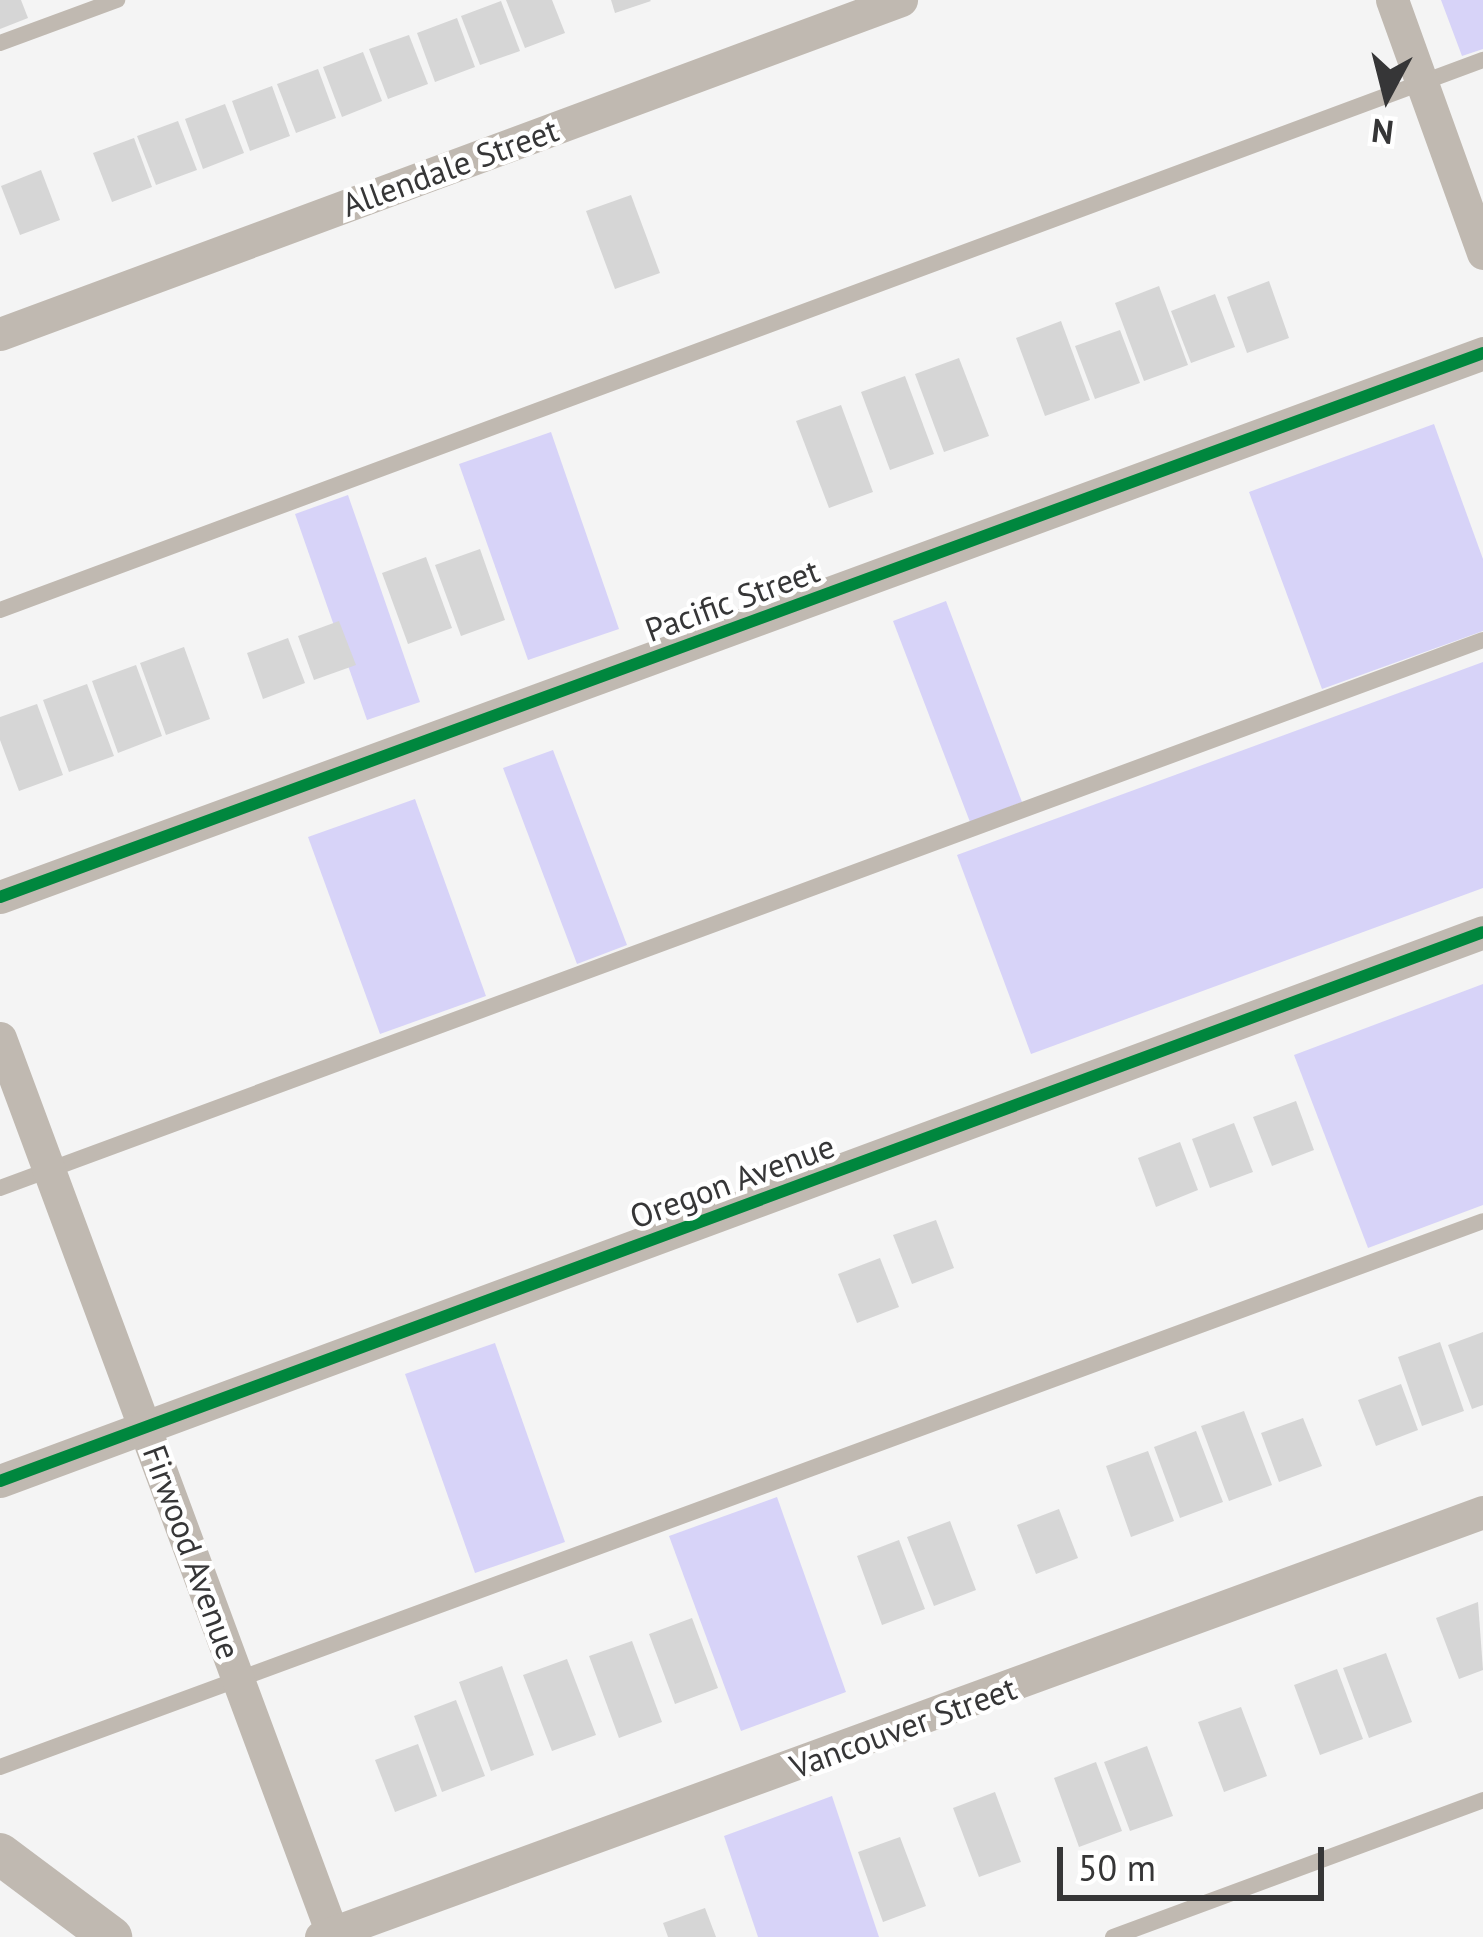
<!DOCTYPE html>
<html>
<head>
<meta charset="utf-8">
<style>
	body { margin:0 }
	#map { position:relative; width:1483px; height:1937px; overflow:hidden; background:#f4f4f4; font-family:"PT Sans",sans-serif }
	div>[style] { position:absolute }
	.green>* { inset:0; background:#d7d3f8 }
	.building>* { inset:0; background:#d6d6d6 }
	.service>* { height:16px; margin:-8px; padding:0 8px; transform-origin:8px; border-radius:8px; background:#c0b9b1 }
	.minor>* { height:33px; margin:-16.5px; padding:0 16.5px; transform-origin:16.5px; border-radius:16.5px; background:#c0b9b1 }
	.tertiary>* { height:42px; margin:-21px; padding:0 21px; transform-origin:21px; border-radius:21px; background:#c0b9b1 }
	.cycleway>* { height:12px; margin:-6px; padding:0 6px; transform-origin:6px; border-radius:6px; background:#00873e }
	span { translate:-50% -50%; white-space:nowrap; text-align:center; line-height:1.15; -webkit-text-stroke:9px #fff; paint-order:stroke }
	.street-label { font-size:33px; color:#363637 }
	.north { position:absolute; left:1327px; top:36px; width:120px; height:120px; -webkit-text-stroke:9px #fff; paint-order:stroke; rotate:187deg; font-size:33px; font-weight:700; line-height:48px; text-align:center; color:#363637 }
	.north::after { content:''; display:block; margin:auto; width:42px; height:54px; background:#363637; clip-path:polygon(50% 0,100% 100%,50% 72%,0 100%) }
	.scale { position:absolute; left:1057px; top:1847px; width:267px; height:54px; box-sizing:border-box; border:6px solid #363637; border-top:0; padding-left:15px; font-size:36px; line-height:42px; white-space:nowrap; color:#363637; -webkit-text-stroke:9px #fff; paint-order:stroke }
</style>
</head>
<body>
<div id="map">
	<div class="green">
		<i style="clip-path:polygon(1441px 0,1483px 0,1483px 49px,1462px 56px)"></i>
		<i style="clip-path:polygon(1434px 424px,1483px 559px,1483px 631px,1322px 689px,1249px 492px)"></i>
		<i style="clip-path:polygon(551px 432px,619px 629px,528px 660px,459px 464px)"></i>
		<i style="clip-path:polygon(348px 495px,420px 702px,367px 720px,295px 514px)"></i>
		<i style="clip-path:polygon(946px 601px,1022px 802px,970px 822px,893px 621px)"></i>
		<i style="clip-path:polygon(1483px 662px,1483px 888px,1031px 1054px,957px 855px)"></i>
		<i style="clip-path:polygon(553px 750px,627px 945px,577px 964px,503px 768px)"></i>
		<i style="clip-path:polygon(415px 799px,486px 996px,380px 1034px,308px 837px)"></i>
		<i style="clip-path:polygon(1483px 984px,1483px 1205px,1368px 1248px,1294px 1055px)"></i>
		<i style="clip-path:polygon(495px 1343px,565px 1542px,475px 1573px,405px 1374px)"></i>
		<i style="clip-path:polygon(777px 1497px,846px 1692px,741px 1731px,669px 1536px)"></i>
		<i style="clip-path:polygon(832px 1796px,879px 1937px,758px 1937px,724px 1836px)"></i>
	</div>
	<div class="building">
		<i style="clip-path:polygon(0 0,21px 0,28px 18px,0 29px)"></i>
		<i style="clip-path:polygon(506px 0,552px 0,565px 33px,525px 48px)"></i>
		<i style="clip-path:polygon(611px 0,650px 0,651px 1px,615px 13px)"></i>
		<i style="clip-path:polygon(501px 1px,520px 51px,480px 65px,461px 16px)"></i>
		<i style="clip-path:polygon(457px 18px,475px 67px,435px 82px,417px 33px)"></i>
		<i style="clip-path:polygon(409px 35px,428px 84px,388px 99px,369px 49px)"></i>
		<i style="clip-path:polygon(363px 52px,382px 101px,342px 117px,323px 67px)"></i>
		<i style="clip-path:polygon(318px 69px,336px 118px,296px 133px,277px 84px)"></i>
		<i style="clip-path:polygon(272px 86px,290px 136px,250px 151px,232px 101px)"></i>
		<i style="clip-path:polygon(225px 104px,244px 153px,203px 169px,185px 119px)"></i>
		<i style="clip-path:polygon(178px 121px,197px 170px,156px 185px,137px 136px)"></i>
		<i style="clip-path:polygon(134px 138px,152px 187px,112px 202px,93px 153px)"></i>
		<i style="clip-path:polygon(41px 170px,60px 220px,20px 235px,1px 186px)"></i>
		<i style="clip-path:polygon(631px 195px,660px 273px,615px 289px,586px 211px)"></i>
		<i style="clip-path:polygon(1269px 281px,1289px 338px,1247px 353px,1227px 297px)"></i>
		<i style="clip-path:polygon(1159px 286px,1188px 365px,1144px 381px,1115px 303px)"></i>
		<i style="clip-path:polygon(1215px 294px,1235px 347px,1191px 363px,1171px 311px)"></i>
		<i style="clip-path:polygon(1061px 321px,1090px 400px,1045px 416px,1016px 338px)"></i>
		<i style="clip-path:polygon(1120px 330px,1140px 383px,1095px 399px,1075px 346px)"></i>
		<i style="clip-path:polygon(959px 358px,989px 436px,944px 452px,915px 374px)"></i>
		<i style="clip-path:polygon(905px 376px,934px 454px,890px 470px,861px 392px)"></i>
		<i style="clip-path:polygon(841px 405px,873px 492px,829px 508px,796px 421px)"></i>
		<i style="clip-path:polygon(480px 549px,505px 620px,461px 636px,435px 565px)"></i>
		<i style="clip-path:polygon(426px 557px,452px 628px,408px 644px,382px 573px)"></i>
		<i style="clip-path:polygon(339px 621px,356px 665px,314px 680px,298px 636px)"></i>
		<i style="clip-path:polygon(288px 638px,305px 683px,263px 699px,247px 653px)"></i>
		<i style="clip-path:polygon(184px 647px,210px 719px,166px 735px,140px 663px)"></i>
		<i style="clip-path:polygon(136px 665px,162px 736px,118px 753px,92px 681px)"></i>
		<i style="clip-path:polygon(87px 684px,114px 756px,69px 772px,43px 700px)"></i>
		<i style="clip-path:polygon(37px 704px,63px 775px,19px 791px,0 740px,0 717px)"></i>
		<i style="clip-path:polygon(1296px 1101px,1314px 1150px,1272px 1166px,1253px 1117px)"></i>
		<i style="clip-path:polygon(1234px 1123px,1253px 1172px,1210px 1188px,1192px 1139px)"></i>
		<i style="clip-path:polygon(1180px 1142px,1198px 1190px,1156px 1207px,1138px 1158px)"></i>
		<i style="clip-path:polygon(936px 1220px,954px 1268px,912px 1284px,893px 1235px)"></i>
		<i style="clip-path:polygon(880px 1258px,899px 1307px,857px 1323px,838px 1274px)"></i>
		<i style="clip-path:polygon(1483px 1332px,1483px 1405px,1472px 1409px,1448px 1345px)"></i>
		<i style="clip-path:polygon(1440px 1342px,1464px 1411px,1422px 1426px,1398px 1357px)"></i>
		<i style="clip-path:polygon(1401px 1384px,1418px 1430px,1376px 1446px,1358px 1400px)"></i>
		<i style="clip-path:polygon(1244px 1411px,1272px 1485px,1229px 1501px,1201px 1426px)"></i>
		<i style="clip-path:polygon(1303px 1418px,1322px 1466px,1279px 1482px,1261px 1433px)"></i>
		<i style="clip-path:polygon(1196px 1431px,1223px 1502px,1180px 1518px,1154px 1447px)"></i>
		<i style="clip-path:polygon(1148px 1451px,1174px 1521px,1131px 1537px,1106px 1466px)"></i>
		<i style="clip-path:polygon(1059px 1509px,1078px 1558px,1036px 1574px,1017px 1525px)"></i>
		<i style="clip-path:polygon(950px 1521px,976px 1590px,934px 1606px,907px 1537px)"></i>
		<i style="clip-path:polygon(899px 1540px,925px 1609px,882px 1625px,857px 1556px)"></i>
		<i style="clip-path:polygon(1478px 1602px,1483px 1670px,1459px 1679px,1436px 1618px)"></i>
		<i style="clip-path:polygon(692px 1618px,718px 1688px,675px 1704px,649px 1634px)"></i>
		<i style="clip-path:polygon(632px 1641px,662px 1722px,619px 1738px,589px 1656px)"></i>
		<i style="clip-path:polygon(1386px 1653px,1412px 1722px,1369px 1738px,1343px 1668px)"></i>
		<i style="clip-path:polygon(567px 1659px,596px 1735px,552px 1751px,523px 1675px)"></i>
		<i style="clip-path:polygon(502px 1666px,534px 1755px,491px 1771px,459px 1682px)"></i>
		<i style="clip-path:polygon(1337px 1669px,1363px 1739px,1320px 1755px,1294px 1685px)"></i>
		<i style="clip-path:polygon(456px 1700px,485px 1776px,442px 1792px,414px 1716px)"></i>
		<i style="clip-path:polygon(1241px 1707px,1267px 1776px,1224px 1792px,1198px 1722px)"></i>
		<i style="clip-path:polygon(418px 1744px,437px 1796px,395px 1812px,375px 1760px)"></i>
		<i style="clip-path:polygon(1147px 1746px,1173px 1816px,1130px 1831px,1104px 1762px)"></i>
		<i style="clip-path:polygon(1096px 1762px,1122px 1831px,1079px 1847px,1054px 1778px)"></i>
		<i style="clip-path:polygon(995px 1792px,1021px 1862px,979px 1877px,953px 1808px)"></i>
		<i style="clip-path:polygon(900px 1837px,926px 1906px,883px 1922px,858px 1852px)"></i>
		<i style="clip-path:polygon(705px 1908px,716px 1937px,668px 1937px,663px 1923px)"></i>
	</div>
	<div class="service">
		<i style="left:0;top:43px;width:125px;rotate:-20.2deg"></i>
		<i style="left:0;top:610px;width:1582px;rotate:-20.35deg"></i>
		<i style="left:0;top:1188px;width:1581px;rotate:-20.28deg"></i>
		<i style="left:0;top:1767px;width:1580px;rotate:-20.21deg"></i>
		<i style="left:1113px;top:1937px;width:395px;rotate:-20.3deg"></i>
	</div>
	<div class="minor">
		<i style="left:1392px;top:0;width:269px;rotate:70.2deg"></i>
		<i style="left:0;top:334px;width:961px;rotate:-20.34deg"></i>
		<i style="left:0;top:897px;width:1580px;rotate:-20.14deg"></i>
		<i style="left:0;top:1038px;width:955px;rotate:69.65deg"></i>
		<i style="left:0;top:1481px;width:1581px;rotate:-20.31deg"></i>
		<i style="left:321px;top:1937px;width:1237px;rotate:-20.09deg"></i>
	</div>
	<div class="tertiary">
		<i style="left:0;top:1854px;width:139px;rotate:36.8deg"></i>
	</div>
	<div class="cycleway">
		<i style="left:0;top:897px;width:1580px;rotate:-20.14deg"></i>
		<i style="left:0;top:1481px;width:1581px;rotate:-20.31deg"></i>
	</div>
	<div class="street-label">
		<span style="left:450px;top:167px;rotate:-20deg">Allendale Street</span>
		<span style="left:732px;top:600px;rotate:-20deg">Pacific Street</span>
		<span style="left:732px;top:1181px;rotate:-20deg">Oregon Avenue</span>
		<span style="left:192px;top:1552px;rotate:70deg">Firwood Avenue</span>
		<span style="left:903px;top:1727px;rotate:-20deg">Vancouver Street</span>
	</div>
	<div class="north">N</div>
	<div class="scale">50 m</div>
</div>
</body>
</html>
